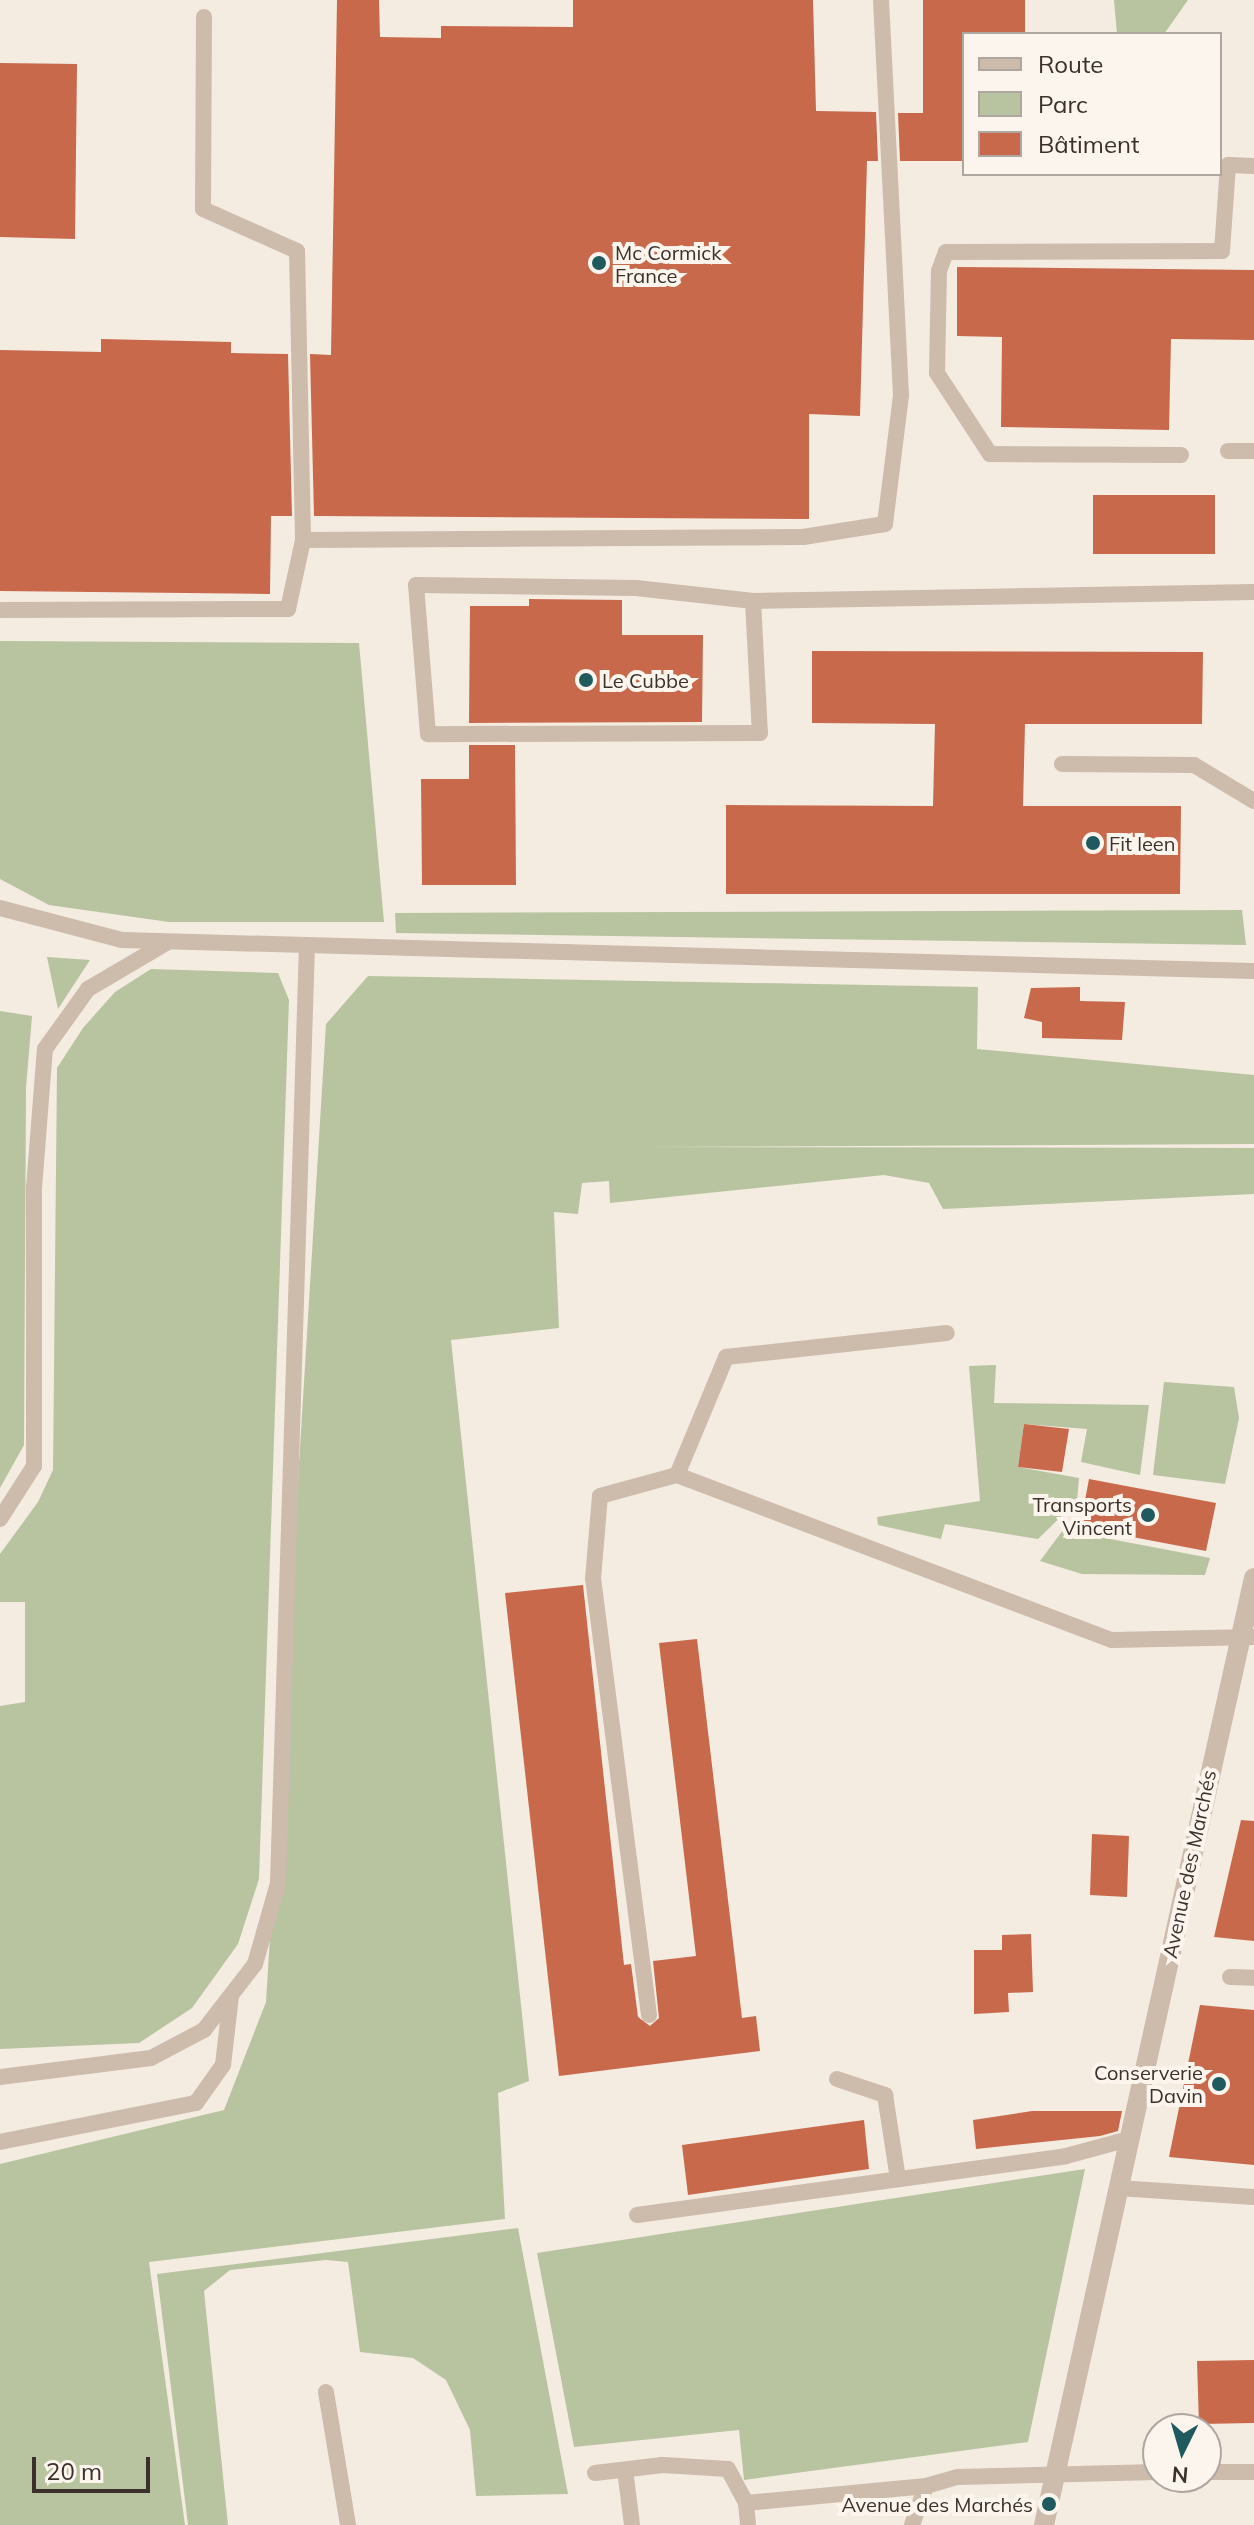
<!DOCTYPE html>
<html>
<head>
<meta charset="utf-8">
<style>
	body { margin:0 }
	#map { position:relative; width:1254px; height:2525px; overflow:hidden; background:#f4ebe1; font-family:Mulish,sans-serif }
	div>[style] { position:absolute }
	.green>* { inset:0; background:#b8c4a0 }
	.building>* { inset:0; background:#c8694b }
	.service>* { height:16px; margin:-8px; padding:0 8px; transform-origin:8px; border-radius:8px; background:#cdbbac }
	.tertiary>* { height:20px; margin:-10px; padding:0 10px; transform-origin:10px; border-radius:10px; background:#cdbbac }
	.dots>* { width:22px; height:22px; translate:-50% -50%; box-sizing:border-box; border:4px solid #fbf5ee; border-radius:50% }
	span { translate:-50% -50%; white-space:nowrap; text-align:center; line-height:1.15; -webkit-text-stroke:8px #fbf5ee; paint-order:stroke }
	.poi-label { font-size:20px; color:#3b302b }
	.left { translate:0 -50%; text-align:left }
	.right { translate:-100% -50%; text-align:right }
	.street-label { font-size:20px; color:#3b302b }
	.legend { position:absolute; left:962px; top:32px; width:260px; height:144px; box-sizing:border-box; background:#fbf5ee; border:2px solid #aea6a0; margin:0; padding:10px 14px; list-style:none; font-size:24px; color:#3b302b }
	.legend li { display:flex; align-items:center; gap:16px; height:40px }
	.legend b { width:40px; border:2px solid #aea6a0 }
	.north { position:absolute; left:1142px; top:2413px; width:80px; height:80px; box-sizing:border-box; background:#fbf5ee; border:2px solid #aea6a0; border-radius:50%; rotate:185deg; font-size:22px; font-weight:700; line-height:32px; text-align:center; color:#3b302b }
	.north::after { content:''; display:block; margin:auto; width:28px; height:36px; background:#1f5a5e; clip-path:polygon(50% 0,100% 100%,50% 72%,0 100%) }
	.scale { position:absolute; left:32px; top:2457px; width:118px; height:36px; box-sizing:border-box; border:4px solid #3b302b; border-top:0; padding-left:10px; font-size:24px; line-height:28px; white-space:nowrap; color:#3b302b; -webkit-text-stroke:6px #fbf5ee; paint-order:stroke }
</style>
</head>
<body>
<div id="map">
	<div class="green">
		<i style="clip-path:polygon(1114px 0,1188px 0,1164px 34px,1117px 34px)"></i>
		<i style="clip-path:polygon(0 641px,359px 643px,384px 922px,169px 922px,49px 905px,0 879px)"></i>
		<i style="clip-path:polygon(1242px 910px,1246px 945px,396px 933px,395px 913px)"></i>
		<i style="clip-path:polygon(47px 957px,90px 960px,58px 1009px)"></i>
		<i style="clip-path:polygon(151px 969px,278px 973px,289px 1000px,259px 1879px,238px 1944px,192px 2008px,139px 2043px,0 2049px,0 1706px,25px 1702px,25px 1602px,0 1602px,0 1554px,38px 1502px,53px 1470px,57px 1068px,83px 1028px,115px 992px)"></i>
		<i style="clip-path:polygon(368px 976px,978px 987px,977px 1049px,1254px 1075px,1254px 1144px,642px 1147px,1254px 1148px,1254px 1194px,943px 1209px,929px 1183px,884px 1175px,610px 1203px,609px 1181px,582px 1183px,578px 1214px,554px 1212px,559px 1328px,451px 1340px,529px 2081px,498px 2093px,505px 2219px,149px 2262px,185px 2525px,0 2525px,0 2164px,224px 2110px,266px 2002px,326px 1024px)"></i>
		<i style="clip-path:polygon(0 1011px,32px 1016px,26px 1088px,24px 1445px,0 1488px)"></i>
		<i style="clip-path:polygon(996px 1365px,994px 1403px,1149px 1405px,1140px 1475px,1081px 1462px,1087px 1429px,1024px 1424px,1018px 1467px,1079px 1478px,1077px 1501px,1038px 1539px,945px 1524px,941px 1539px,878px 1525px,877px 1517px,980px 1501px,969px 1366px)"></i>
		<i style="clip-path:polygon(1164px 1382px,1234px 1387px,1239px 1418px,1225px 1484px,1153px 1475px)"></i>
		<i style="clip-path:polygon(1063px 1530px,1210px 1558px,1205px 1575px,1082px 1574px,1040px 1561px)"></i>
		<i style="clip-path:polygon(1085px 2169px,1028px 2442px,744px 2480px,739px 2430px,574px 2447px,537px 2253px)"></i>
		<i style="clip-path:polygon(518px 2228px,568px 2494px,476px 2496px,470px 2430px,446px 2380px,413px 2358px,360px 2352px,348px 2262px,326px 2260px,230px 2270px,204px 2291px,228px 2525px,188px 2525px,157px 2274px)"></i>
	</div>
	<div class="building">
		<i style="clip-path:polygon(337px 0,379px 0,380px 37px,441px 38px,441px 26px,573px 27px,573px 0,813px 0,816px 111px,876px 112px,878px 161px,867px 161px,860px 416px,809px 414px,809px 519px,314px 516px,310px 354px,331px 355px)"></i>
		<i style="clip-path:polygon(923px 0,1025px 0,1025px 34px,964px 34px,964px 161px,900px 161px,898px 113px,923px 113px)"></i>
		<i style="clip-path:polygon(0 63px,77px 64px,75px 239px,0 237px)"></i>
		<i style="clip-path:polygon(957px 267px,1254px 270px,1254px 340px,1171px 339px,1169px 430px,1001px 427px,1002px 337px,957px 336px)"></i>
		<i style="clip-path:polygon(101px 339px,231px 342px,231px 353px,288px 354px,292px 516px,271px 516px,270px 594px,0 591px,0 350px,101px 352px)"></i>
		<i style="clip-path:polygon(1093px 495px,1215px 495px,1215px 554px,1093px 554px)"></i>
		<i style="clip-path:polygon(529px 599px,622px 600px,622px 635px,703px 635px,702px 722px,469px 723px,470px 606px,529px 606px)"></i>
		<i style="clip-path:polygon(812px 651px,1203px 652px,1202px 724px,1025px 724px,1023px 806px,1181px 806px,1180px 894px,726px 894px,726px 805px,933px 806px,935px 724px,812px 723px)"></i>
		<i style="clip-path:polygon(469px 745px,515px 745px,516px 885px,422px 885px,421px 779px,469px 779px)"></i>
		<i style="clip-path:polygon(1080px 987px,1080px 1001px,1125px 1002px,1122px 1040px,1042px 1038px,1042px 1022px,1024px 1018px,1031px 988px)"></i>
		<i style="clip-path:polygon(1024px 1424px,1069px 1429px,1062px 1472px,1018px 1467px)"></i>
		<i style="clip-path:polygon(1089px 1479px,1216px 1503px,1206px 1551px,1080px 1527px)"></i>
		<i style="clip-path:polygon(583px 1585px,624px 1965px,631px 1964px,638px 2017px,650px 2026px,659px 2018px,653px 1961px,696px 1956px,659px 1643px,697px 1639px,742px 2018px,756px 2016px,760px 2051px,559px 2076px,505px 1593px)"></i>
		<i style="clip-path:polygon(1241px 1820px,1254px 1821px,1254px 1941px,1214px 1937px)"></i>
		<i style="clip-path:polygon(1092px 1834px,1129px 1836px,1127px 1897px,1090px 1895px)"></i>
		<i style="clip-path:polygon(1031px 1934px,1033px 1992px,1008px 1993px,1009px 2012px,974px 2014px,974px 1950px,1002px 1950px,1002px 1935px)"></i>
		<i style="clip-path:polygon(1200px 2005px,1254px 2010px,1254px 2165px,1169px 2157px)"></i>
		<i style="clip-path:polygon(1032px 2111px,1122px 2111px,1118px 2131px,1100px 2136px,976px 2149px,973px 2120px)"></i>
		<i style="clip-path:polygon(864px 2120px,869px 2169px,688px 2195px,682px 2145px)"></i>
		<i style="clip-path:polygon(1254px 2360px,1254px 2423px,1199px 2424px,1197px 2361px)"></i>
	</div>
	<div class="service">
		<i style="left:204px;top:17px;width:192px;rotate:90.3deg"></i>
		<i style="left:203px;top:209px;width:103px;rotate:24.1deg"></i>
		<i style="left:297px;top:251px;width:289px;rotate:88.8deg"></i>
		<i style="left:1228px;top:451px;width:26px"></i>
		<i style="left:1181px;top:455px;width:191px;rotate:-179.7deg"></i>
		<i style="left:990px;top:454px;width:97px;rotate:-123.2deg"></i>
		<i style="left:937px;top:373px;width:102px;rotate:-88.9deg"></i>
		<i style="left:939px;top:271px;width:20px;rotate:-70deg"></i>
		<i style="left:946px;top:252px;width:276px;rotate:-0.2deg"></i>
		<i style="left:1222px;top:251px;width:86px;rotate:-86deg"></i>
		<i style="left:1228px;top:165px;width:26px;rotate:2deg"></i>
		<i style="left:753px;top:601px;width:132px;rotate:87deg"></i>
		<i style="left:760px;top:733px;width:332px;rotate:179.8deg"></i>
		<i style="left:428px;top:734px;width:149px;rotate:-94.6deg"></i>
		<i style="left:416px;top:585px;width:220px;rotate:0.8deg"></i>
		<i style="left:636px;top:588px;width:118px;rotate:6.3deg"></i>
		<i style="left:753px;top:601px;width:501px;rotate:-1.03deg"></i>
		<i style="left:0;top:610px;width:288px;rotate:-0.2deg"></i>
		<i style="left:288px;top:609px;width:71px;rotate:-77.7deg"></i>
		<i style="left:303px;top:540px;width:500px;rotate:-0.34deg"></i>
		<i style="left:803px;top:537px;width:83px;rotate:-9deg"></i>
		<i style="left:885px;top:524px;width:130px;rotate:-82.9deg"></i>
		<i style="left:901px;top:395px;width:396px;rotate:-92.9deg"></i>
		<i style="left:1062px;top:764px;width:132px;rotate:0.4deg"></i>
		<i style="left:1194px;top:765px;width:70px;rotate:31deg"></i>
		<i style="left:0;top:908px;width:126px;rotate:14.7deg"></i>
		<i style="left:122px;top:940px;width:1132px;rotate:1.57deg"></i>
		<i style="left:677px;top:1475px;width:128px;rotate:-67.4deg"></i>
		<i style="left:726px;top:1357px;width:222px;rotate:-6.2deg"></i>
		<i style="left:0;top:1519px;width:63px;rotate:-57.3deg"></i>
		<i style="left:34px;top:1466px;width:278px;rotate:-90deg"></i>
		<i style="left:34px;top:1188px;width:139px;rotate:-85.5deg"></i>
		<i style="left:45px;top:1049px;width:74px;rotate:-54.4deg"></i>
		<i style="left:88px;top:989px;width:91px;rotate:-30.5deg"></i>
		<i style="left:1230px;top:1977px;width:24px;rotate:2deg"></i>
		<i style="left:649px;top:2015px;width:440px;rotate:-97.3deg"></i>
		<i style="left:593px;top:1579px;width:83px;rotate:-85.2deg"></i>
		<i style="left:600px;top:1496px;width:80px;rotate:-15.3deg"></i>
		<i style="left:677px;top:1475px;width:465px;rotate:20.8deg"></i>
		<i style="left:1112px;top:1640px;width:142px;rotate:-1.2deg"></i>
		<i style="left:0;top:2077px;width:152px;rotate:-7.2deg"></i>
		<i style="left:151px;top:2058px;width:60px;rotate:-27.8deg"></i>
		<i style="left:204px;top:2030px;width:83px;rotate:-52.3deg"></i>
		<i style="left:255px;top:1964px;width:84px;rotate:-74.1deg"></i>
		<i style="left:278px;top:1883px;width:936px;rotate:-88.23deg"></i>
		<i style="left:837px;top:2079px;width:51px;rotate:18.4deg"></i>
		<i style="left:885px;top:2095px;width:85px;rotate:81.2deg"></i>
		<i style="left:0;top:2142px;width:200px;rotate:-11.3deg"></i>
		<i style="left:196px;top:2103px;width:47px;rotate:-54.6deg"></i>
		<i style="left:223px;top:2065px;width:69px;rotate:-83.4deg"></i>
		<i style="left:1118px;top:2188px;width:136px;rotate:3.8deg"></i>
		<i style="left:637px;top:2215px;width:433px;rotate:-7.8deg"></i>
		<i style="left:1066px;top:2156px;width:65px;rotate:-15.1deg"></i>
		<i style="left:326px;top:2392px;width:135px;rotate:80.6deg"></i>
		<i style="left:625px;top:2470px;width:55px;rotate:82.7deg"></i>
		<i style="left:1206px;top:2472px;width:48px"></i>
		<i style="left:595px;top:2473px;width:68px;rotate:-6.7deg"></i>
		<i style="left:663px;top:2465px;width:65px;rotate:3.5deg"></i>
		<i style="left:728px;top:2469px;width:38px;rotate:62deg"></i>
		<i style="left:748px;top:2525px;width:22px;rotate:-95deg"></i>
		<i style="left:746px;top:2503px;width:181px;rotate:-5.4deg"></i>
		<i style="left:926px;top:2486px;width:33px;rotate:-16deg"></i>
		<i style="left:958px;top:2477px;width:200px;rotate:-1.4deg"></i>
		<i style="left:912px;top:2525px;width:41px;rotate:-70.3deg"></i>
	</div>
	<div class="tertiary">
		<i style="left:1044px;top:2525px;width:970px;rotate:-77.5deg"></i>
	</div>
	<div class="dots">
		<i style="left:599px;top:263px;background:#1f5a5e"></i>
		<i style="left:586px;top:680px;background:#1f5a5e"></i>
		<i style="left:1093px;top:843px;background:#1f5a5e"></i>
		<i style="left:1148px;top:1515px;background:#1f5a5e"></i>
		<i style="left:1219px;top:2084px;background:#1f5a5e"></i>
		<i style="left:1049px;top:2504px;background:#1f5a5e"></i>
	</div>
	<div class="poi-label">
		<span class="left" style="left:615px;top:264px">Mc Cormick<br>France</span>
		<span class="left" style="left:602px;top:680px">Le Cubbe</span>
		<span class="left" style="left:1109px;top:843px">Fit leen</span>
		<span class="right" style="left:1132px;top:1516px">Transports<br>Vincent</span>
		<span class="right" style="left:1203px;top:2084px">Conserverie<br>Davin</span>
		<span class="right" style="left:1033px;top:2504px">Avenue des Marchés</span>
	</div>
	<div class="street-label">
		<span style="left:1189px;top:1864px;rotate:-78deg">Avenue des Marchés</span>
	</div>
	<ul class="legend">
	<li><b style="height:10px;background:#cdbbac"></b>Route</li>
	<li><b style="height:22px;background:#b8c4a0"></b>Parc</li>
	<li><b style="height:22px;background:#c8694b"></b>Bâtiment</li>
	</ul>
	<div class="north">N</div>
	<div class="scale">20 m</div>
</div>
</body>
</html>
